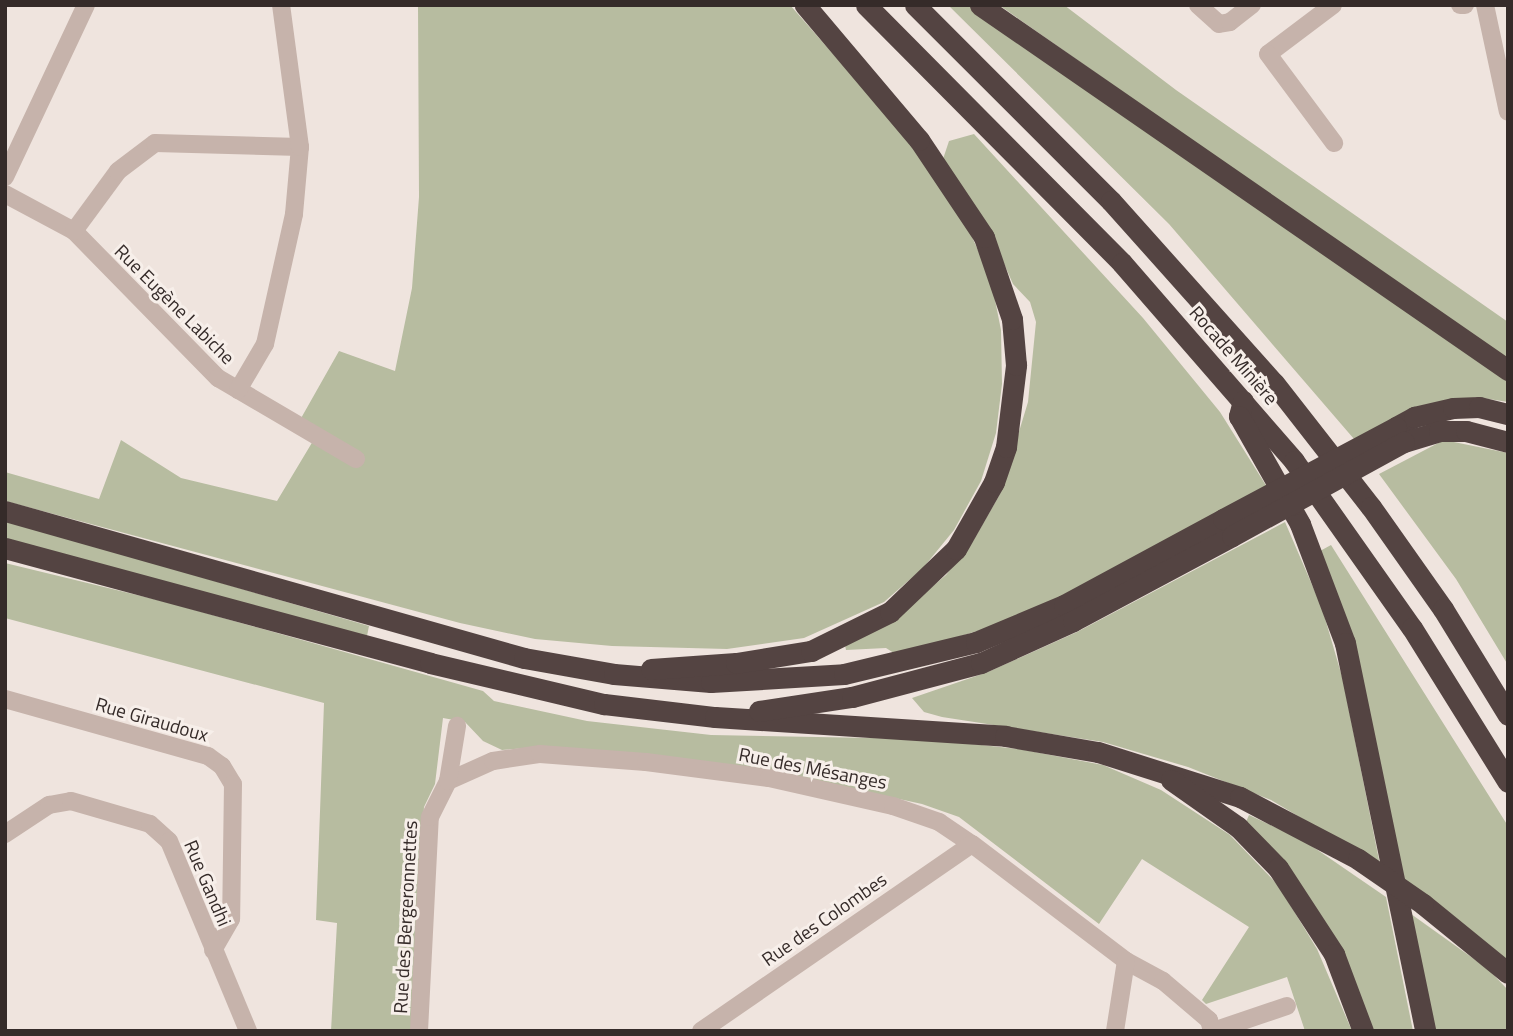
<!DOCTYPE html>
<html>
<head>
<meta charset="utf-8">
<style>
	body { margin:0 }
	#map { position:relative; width:1513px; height:1036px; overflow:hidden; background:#efe4de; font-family:"Titillium Web",sans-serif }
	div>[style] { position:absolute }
	.green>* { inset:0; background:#b7bca0 }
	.minor>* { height:18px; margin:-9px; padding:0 9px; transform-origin:9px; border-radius:9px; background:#c6b3ab }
	.highway>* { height:21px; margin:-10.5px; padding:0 10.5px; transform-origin:10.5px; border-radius:10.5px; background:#544442 }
	.highway-bridge>* { height:21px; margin:-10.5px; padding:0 10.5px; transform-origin:10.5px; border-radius:10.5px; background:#544442 }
	span { translate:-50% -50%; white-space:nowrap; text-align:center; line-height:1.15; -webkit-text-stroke:6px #f7efea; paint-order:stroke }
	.street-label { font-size:19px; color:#352b29 }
	.frame { position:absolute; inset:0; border:7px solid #352b29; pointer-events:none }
</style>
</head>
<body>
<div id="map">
	<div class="green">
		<i style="clip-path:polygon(398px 5px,790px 5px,927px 161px,966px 223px,991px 280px,1001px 330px,1002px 384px,996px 433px,981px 481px,954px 530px,923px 568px,884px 602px,804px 638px,727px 649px,612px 646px,535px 639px,460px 623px,5px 501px,5px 472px,99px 499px,121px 440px,181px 478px,277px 501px,319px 431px,300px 420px,339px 351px,395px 371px,412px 288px,419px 197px,418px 7px)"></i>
		<i style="clip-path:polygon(948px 5px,970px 5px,1508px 382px,1508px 402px,1476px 397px,1354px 439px,1169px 224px)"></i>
		<i style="clip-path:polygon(999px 5px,1064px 5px,1176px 90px,1508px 322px,1508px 362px)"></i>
		<i style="clip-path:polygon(974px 134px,1143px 318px,1220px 412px,1267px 487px,1018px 619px,897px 655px,886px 648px,846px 650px,845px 645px,907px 608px,946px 575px,973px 541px,1000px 494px,1028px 402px,1036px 322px,1030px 302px,1013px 284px,991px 234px,943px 159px,949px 141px)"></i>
		<i style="clip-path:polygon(1444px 440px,1508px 453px,1508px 665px,1456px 579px,1379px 474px)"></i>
		<i style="clip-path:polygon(5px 520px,369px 626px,367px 636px,5px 539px)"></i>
		<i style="clip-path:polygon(1285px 522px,1322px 608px,1343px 680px,1380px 865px,1271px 800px,1188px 767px,1103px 742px,942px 717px,924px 712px,912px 698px,988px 672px,1077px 632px)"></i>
		<i style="clip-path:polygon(1331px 545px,1508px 826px,1508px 964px,1405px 883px,1357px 666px,1320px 551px)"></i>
		<i style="clip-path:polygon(5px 563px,170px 603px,483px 691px,494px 701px,587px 721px,711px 735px,927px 739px,1019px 749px,1103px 765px,1161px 790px,1230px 835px,1278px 885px,1317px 949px,1352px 1031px,1305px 1031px,1287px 977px,1206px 1004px,1202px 1000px,1249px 927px,1142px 859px,1099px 924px,959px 817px,922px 804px,771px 771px,538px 747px,502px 750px,483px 741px,465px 722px,443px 718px,435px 784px,424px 807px,411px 1031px,331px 1031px,337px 923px,316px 920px,324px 703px,5px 618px)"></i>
		<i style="clip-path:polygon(1249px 815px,1303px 840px,1386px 897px,1413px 1031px,1370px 1031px,1246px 822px)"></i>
		<i style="clip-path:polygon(1411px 914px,1488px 969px,1508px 990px,1508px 1031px,1433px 1031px)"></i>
	</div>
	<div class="minor">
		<i style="left:1198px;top:5px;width:28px;rotate:42deg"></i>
		<i style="left:1219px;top:24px;width:11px;rotate:-10deg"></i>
		<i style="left:1230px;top:22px;width:28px;rotate:-38deg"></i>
		<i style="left:1333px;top:5px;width:81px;rotate:143deg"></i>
		<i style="left:1268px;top:54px;width:111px;rotate:53.4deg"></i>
		<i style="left:1460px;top:5px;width:5px"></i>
		<i style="left:1485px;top:5px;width:109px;rotate:77.9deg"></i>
		<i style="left:5px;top:177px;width:190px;rotate:-64.8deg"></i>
		<i style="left:5px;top:194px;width:78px;rotate:28.2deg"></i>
		<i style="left:74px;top:231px;width:206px;rotate:45.6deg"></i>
		<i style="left:218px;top:378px;width:160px;rotate:30.4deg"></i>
		<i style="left:74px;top:231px;width:74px;rotate:-53.7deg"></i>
		<i style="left:118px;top:171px;width:46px;rotate:-37.1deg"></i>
		<i style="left:155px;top:143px;width:145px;rotate:1.6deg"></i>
		<i style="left:238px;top:390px;width:53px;rotate:-59.6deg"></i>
		<i style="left:265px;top:344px;width:133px;rotate:-77.4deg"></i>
		<i style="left:294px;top:214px;width:67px;rotate:-84.9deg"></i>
		<i style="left:300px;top:147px;width:143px;rotate:-97.6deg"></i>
		<i style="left:5px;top:699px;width:211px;rotate:15.7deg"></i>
		<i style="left:208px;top:756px;width:17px;rotate:36deg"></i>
		<i style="left:222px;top:766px;width:21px;rotate:59deg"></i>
		<i style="left:233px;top:784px;width:135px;rotate:90.8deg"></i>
		<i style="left:231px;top:919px;width:36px;rotate:120deg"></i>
		<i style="left:448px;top:781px;width:49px;rotate:-24deg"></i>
		<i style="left:493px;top:761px;width:48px;rotate:-8.5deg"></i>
		<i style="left:540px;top:754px;width:106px;rotate:4.3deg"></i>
		<i style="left:646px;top:762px;width:124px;rotate:7.4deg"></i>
		<i style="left:769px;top:778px;width:127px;rotate:12.7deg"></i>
		<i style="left:893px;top:806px;width:49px;rotate:19.2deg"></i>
		<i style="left:939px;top:822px;width:40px;rotate:34deg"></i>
		<i style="left:972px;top:844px;width:193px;rotate:37.2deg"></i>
		<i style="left:1126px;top:961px;width:42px;rotate:28.4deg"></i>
		<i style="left:1163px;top:981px;width:60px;rotate:40.3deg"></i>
		<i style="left:1209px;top:1020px;width:11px;rotate:75deg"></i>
		<i style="left:5px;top:834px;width:53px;rotate:-33.4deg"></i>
		<i style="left:49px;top:805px;width:22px;rotate:-10deg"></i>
		<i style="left:71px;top:801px;width:82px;rotate:16.2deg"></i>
		<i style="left:150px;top:824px;width:25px;rotate:42deg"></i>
		<i style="left:169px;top:841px;width:206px;rotate:67.4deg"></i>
		<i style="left:419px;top:1031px;width:214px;rotate:-87.1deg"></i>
		<i style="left:430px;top:817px;width:40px;rotate:-63.4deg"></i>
		<i style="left:448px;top:781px;width:56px;rotate:-80.7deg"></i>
		<i style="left:701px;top:1031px;width:329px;rotate:-34.6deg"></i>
		<i style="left:1115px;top:1031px;width:71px;rotate:-81.1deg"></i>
		<i style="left:1213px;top:1031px;width:78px;rotate:-18.7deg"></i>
	</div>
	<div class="highway">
		<i style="left:866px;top:5px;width:363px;rotate:45.2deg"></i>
		<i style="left:1122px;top:263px;width:262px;rotate:49deg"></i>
		<i style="left:1294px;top:461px;width:204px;rotate:54.8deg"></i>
		<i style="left:1412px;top:628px;width:181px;rotate:58.1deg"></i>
		<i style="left:915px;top:5px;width:277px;rotate:45deg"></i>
		<i style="left:1111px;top:201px;width:244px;rotate:48.2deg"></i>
		<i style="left:1274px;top:383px;width:157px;rotate:52deg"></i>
		<i style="left:1371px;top:507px;width:125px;rotate:54.8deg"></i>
		<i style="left:1443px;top:609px;width:124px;rotate:58.5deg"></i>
		<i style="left:980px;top:5px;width:642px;rotate:34.66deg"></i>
		<i style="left:1243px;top:401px;width:16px;rotate:105deg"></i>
		<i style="left:1239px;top:416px;width:124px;rotate:60.5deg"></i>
		<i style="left:1300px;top:524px;width:127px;rotate:69.3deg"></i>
		<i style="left:1345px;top:643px;width:396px;rotate:78.3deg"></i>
		<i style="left:1396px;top:427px;width:21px;rotate:-29deg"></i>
		<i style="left:1414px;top:417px;width:40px;rotate:-13deg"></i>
		<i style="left:1453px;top:408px;width:26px;rotate:-2deg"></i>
		<i style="left:1479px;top:407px;width:30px;rotate:14deg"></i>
		<i style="left:1404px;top:442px;width:37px;rotate:-17deg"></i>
		<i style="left:1439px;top:431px;width:27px"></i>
		<i style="left:1466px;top:431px;width:43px;rotate:14.7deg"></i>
		<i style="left:5px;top:511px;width:539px;rotate:15.81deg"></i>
		<i style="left:524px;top:658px;width:91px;rotate:10.1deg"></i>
		<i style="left:614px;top:674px;width:97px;rotate:4.7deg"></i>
		<i style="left:711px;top:682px;width:133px;rotate:-3.4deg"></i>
		<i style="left:844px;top:674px;width:136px;rotate:-13.6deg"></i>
		<i style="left:976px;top:642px;width:95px;rotate:-22.8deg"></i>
		<i style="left:1064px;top:605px;width:181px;rotate:-28.4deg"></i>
		<i style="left:5px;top:548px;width:440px;rotate:15.1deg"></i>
		<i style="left:430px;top:663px;width:179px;rotate:13.3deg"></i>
		<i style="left:604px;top:704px;width:112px;rotate:6.7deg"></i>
		<i style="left:715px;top:717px;width:291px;rotate:3.7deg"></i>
		<i style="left:1005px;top:736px;width:94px;rotate:9.8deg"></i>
		<i style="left:1098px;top:752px;width:149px;rotate:17.6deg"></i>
		<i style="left:1240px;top:797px;width:133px;rotate:27.7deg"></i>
		<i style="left:651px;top:669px;width:85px;rotate:-4deg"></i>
		<i style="left:736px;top:663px;width:76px;rotate:-9.1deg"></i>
		<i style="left:811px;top:651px;width:88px;rotate:-26.3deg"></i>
		<i style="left:890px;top:612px;width:91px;rotate:-43.7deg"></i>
		<i style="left:956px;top:549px;width:77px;rotate:-60.4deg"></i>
		<i style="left:994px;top:482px;width:37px;rotate:-71deg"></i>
		<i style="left:1006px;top:447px;width:83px;rotate:-83deg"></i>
		<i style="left:1016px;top:365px;width:46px;rotate:-95deg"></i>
		<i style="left:1012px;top:319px;width:87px;rotate:-108.9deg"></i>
		<i style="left:984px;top:237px;width:117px;rotate:-123.8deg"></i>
		<i style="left:919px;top:140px;width:177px;rotate:-130.2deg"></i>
		<i style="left:759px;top:711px;width:94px;rotate:-8.6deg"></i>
		<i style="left:852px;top:697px;width:133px;rotate:-14.8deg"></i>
		<i style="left:981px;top:663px;width:101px;rotate:-24.5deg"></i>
		<i style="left:1073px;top:621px;width:180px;rotate:-28.1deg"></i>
		<i style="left:1171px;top:780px;width:82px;rotate:35deg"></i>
		<i style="left:1238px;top:827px;width:57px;rotate:45.7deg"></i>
		<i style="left:1278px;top:868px;width:103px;rotate:56.9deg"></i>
		<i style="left:1334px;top:954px;width:82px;rotate:69.4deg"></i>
		<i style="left:1423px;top:904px;width:109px;rotate:39.1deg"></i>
	</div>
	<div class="highway-bridge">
		<i style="left:1223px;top:519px;width:196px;rotate:-28deg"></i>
		<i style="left:1232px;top:536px;width:196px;rotate:-28.7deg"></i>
		<i style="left:1358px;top:859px;width:79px;rotate:34.7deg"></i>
	</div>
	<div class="street-label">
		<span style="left:175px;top:304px;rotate:45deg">Rue Eugène Labiche</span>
		<span style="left:1234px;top:355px;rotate:49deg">Rocade Minière</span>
		<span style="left:152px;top:719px;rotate:16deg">Rue Giraudoux</span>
		<span style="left:813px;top:768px;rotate:11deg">Rue des Mésanges</span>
		<span style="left:208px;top:883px;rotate:67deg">Rue Gandhi</span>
		<span style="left:405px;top:917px;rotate:-87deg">Rue des Bergeronnettes</span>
		<span style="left:824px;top:919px;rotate:-35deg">Rue des Colombes</span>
	</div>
	<div class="frame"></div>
</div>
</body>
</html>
